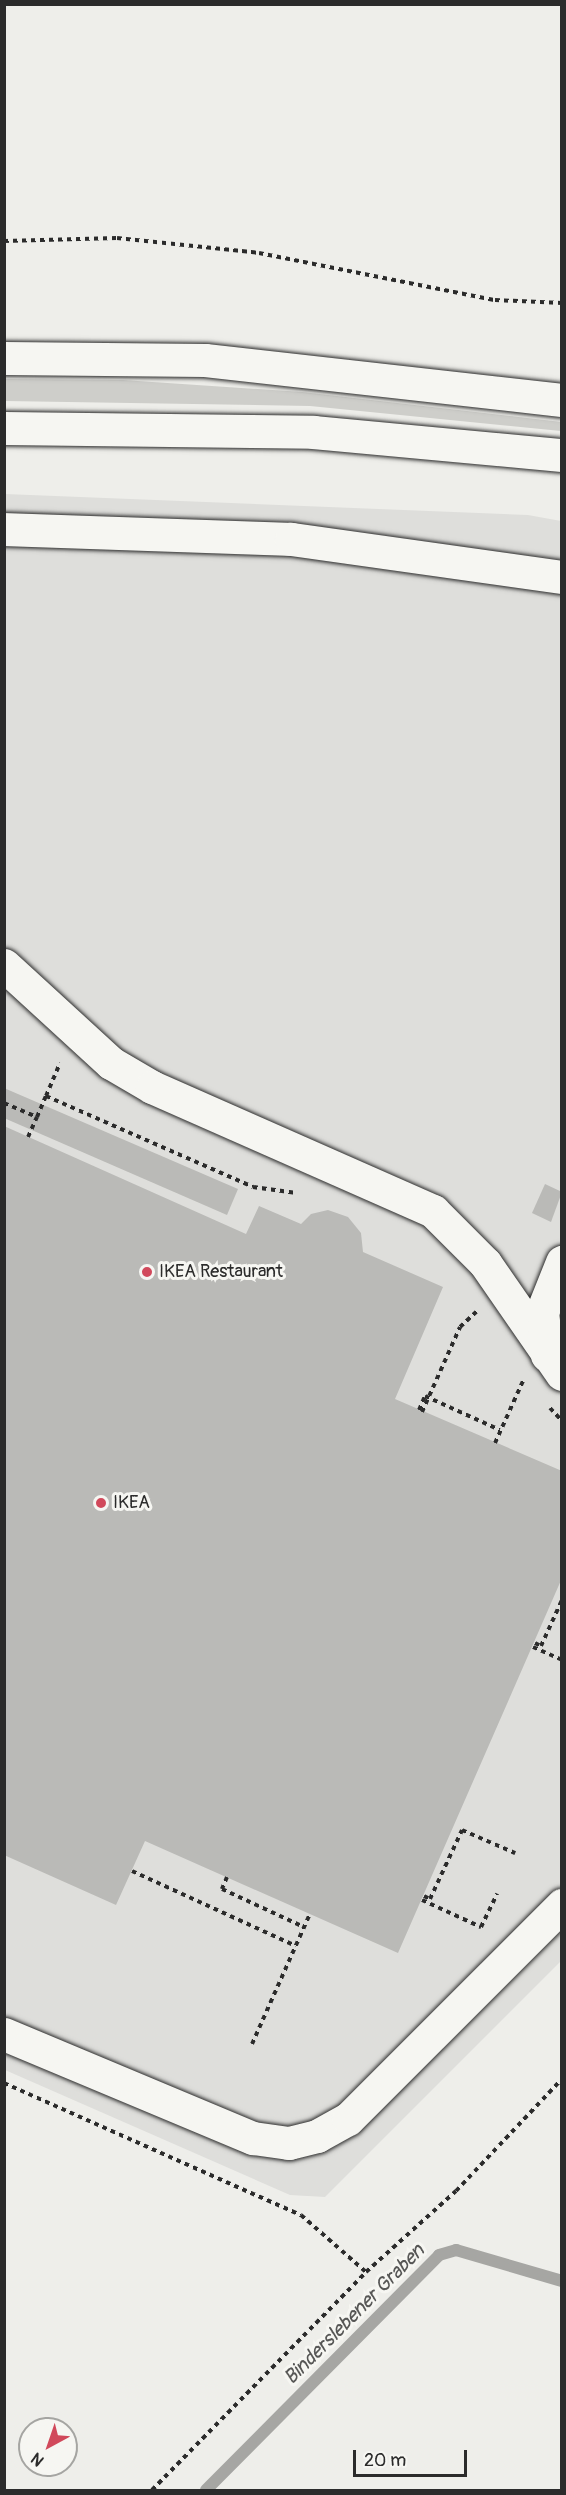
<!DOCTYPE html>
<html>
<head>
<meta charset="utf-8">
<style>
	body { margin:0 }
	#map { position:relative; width:566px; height:2495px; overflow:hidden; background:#eeeeea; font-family:Pangolin,sans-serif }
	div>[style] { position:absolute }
	.built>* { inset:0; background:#dededb }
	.green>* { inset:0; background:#cececa }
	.stream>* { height:12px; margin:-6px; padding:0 6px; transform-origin:6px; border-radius:6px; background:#a6a6a3 }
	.building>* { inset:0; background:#babab7 }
	.path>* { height:4px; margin-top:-2px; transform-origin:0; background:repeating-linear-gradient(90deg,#2b2b2b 0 4.5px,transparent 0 9px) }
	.roads { filter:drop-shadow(0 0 2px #2b2b2b) drop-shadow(0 0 2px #2b2b2b) }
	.minor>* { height:33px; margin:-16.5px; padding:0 16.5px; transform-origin:16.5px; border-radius:16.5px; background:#f6f6f2 }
	.major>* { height:33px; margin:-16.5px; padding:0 16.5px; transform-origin:16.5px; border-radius:16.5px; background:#f6f6f2 }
	.path-bridge>* { height:4px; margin-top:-2px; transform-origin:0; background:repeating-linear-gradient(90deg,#2b2b2b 0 4.5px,transparent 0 9px) }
	.dots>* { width:16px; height:16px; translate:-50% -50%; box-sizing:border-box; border:3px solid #f6f6f2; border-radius:50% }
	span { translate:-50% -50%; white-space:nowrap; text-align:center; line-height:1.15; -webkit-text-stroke:6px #f6f6f2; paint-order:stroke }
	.poi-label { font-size:18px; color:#2b2b2b }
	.left { translate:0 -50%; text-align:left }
	.water-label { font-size:20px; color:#565655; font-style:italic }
	.frame { position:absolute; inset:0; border:6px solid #2b2b2b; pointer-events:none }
	.north { position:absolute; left:18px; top:2417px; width:60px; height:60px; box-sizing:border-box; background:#f6f6f2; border:2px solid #a5a5a2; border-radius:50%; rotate:220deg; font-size:16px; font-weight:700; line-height:24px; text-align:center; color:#2b2b2b }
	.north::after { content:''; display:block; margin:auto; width:21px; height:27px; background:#d1495b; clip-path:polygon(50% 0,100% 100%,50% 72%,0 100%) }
	.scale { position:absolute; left:353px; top:2450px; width:114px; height:27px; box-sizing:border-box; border:3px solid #2b2b2b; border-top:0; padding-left:8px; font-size:18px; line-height:21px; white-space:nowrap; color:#2b2b2b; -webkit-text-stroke:4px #f6f6f2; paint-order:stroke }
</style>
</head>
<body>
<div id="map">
	<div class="built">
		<i style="clip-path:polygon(5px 494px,528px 515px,561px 521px,561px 1961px,325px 2197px,290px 2195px,5px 2070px)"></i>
	</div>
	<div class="green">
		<i style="clip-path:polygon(5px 379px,123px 380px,302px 392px,561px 422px,561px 431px,310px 406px,5px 401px)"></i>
	</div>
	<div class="stream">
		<i style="left:206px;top:2490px;width:331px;rotate:-45.2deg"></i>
		<i style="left:439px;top:2255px;width:18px;rotate:-16deg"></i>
		<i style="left:456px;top:2250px;width:110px;rotate:16.3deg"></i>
	</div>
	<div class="building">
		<i style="clip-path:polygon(4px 1088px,238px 1189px,227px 1215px,4px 1118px)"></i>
		<i style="clip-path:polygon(4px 1126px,246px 1234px,259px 1206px,301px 1224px,311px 1214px,328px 1210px,348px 1217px,361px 1233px,363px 1252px,443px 1287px,395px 1399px,562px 1471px,562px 1578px,398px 1953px,145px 1841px,116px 1905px,4px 1855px)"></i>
		<i style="clip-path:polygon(545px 1184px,562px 1192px,551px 1222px,532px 1213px)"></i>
	</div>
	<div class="path">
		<i style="left:4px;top:241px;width:113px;rotate:-1.5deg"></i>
		<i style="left:117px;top:238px;width:143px;rotate:6deg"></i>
		<i style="left:259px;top:253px;width:241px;rotate:11.3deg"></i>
		<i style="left:495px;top:300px;width:67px;rotate:2.6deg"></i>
		<i style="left:46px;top:1096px;width:36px;rotate:-67deg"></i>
		<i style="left:4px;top:1103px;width:36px;rotate:23deg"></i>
		<i style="left:37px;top:1117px;width:23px;rotate:-67deg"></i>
		<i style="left:46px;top:1096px;width:226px;rotate:23.7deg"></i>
		<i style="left:253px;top:1187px;width:44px;rotate:7.8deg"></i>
		<i style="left:28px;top:1137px;width:22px;rotate:-66deg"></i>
		<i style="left:550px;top:1408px;width:18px;rotate:47deg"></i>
		<i style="left:422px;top:1412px;width:93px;rotate:-65.9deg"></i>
		<i style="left:460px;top:1327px;width:23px;rotate:-43deg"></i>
		<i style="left:495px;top:1443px;width:68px;rotate:-65.7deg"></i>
		<i style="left:535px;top:1643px;width:7px;rotate:27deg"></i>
		<i style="left:541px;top:1646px;width:51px;rotate:-65.5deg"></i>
		<i style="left:533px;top:1647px;width:32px;rotate:24deg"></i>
		<i style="left:132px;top:1871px;width:180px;rotate:24.6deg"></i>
		<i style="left:227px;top:1877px;width:13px;rotate:113deg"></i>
		<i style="left:222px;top:1889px;width:90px;rotate:24.9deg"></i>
		<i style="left:424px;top:1896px;width:7px;rotate:27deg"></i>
		<i style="left:430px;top:1899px;width:76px;rotate:-65.1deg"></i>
		<i style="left:462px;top:1830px;width:58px;rotate:23.5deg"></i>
		<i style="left:422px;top:1900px;width:65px;rotate:24.6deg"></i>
		<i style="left:481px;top:1927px;width:37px;rotate:-64deg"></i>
		<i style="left:252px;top:2044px;width:142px;rotate:-66deg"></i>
		<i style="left:4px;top:2083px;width:325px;rotate:24deg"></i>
		<i style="left:301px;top:2215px;width:86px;rotate:41.2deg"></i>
		<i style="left:152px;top:2490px;width:305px;rotate:-45.5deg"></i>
		<i style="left:366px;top:2272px;width:121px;rotate:-42deg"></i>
		<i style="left:456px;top:2191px;width:154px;rotate:-46.6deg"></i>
	</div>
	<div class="roads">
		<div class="minor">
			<i style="left:4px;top:529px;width:287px;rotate:2deg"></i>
			<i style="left:291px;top:539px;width:274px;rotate:8deg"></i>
			<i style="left:4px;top:965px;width:145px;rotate:42.5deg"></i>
			<i style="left:111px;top:1063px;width:48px;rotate:30.3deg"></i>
			<i style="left:152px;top:1087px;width:307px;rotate:23.8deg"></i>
			<i style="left:433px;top:1211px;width:74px;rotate:45deg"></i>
			<i style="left:485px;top:1263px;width:135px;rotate:55.3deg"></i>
			<i style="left:547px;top:1355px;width:43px;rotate:-96.6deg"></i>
			<i style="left:542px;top:1312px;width:54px;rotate:-68.2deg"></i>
			<i style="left:4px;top:2034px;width:270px;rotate:22.7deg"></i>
			<i style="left:253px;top:2138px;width:36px;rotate:8deg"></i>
			<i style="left:289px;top:2143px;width:29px;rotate:-14deg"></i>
			<i style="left:317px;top:2136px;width:35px;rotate:-29deg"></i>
			<i style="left:348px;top:2119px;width:303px;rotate:-45deg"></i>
		</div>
		<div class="major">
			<i style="left:4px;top:358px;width:201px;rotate:0.6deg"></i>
			<i style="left:205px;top:360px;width:359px;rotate:6.4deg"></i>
			<i style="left:4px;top:428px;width:309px;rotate:0.7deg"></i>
			<i style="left:313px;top:432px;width:250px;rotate:5.3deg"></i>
		</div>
	</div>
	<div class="path-bridge">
		<i style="left:419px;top:1410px;width:15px;rotate:-67deg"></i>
		<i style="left:425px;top:1396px;width:82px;rotate:24.4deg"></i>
	</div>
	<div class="dots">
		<i style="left:147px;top:1272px;background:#d1495b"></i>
		<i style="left:101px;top:1503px;background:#d1495b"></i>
	</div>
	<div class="poi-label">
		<span class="left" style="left:159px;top:1272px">IKEA Restaurant</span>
		<span class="left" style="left:113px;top:1503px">IKEA</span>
	</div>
	<div class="water-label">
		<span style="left:354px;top:2314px;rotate:-45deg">Binderslebener Graben</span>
	</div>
	<div class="frame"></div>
	<div class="north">N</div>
	<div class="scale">20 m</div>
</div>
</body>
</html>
